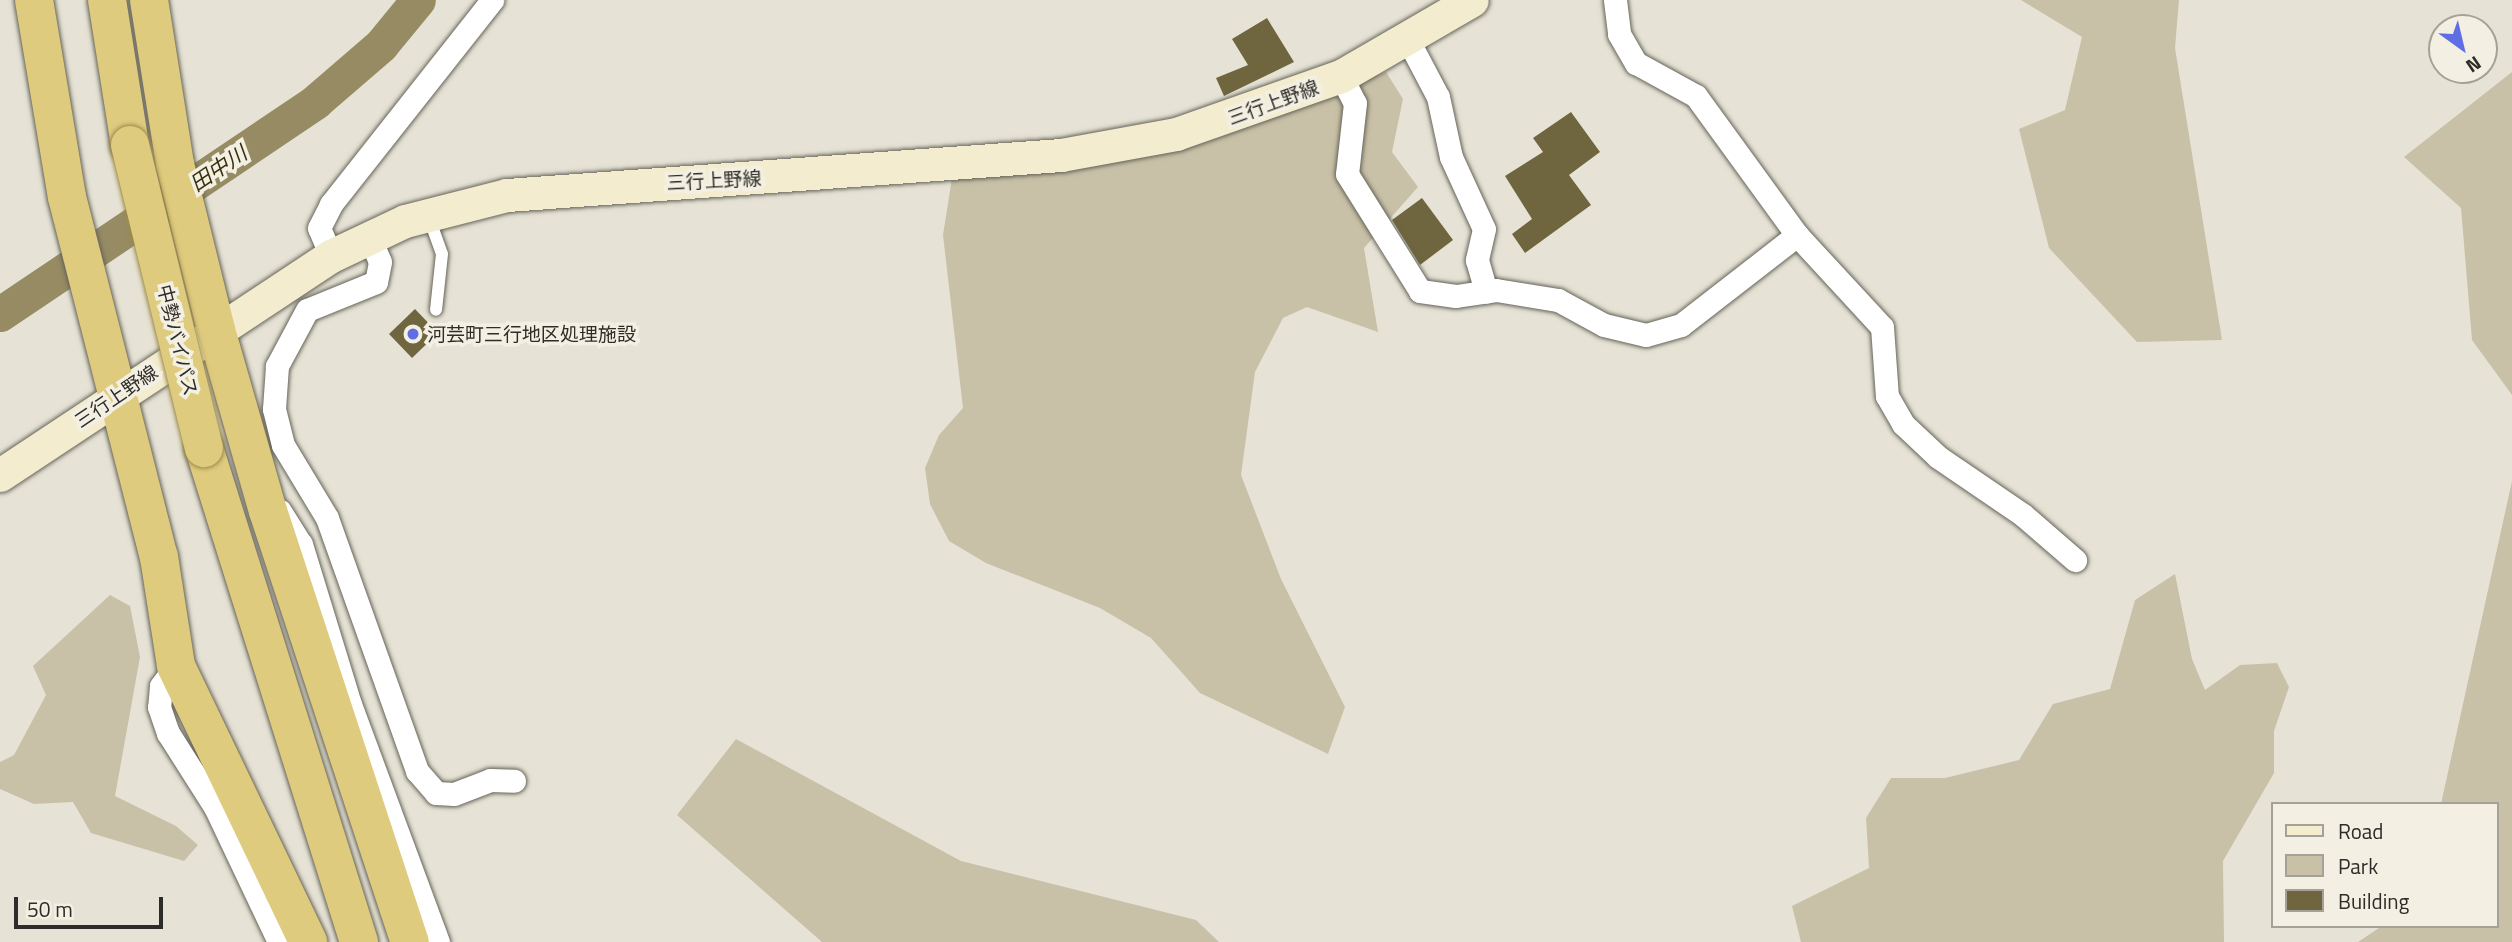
<!DOCTYPE html>
<html>
<head>
<meta charset="utf-8">
<style>
	body { margin:0 }
	#map { position:relative; width:2512px; height:942px; overflow:hidden; background:#e6e3d6; font-family:"Titillium Web","Noto Sans JP",sans-serif }
	div>[style] { position:absolute }
	.green>* { inset:0; background:#c8c1a7 }
	.river>* { height:35px; margin:-17.5px; padding:0 17.5px; transform-origin:17.5px; border-radius:17.5px; background:#968b63 }
	.building>* { inset:0; background:#6f653e }
	.roads { filter:drop-shadow(0 0 2px #666358) drop-shadow(0 0 2px #666358) }
	.service>* { height:12px; margin:-6px; padding:0 6px; transform-origin:6px; border-radius:6px; background:#fff }
	.minor>* { height:23px; margin:-11.5px; padding:0 11.5px; transform-origin:11.5px; border-radius:11.5px; background:#fff }
	.secondary>* { height:33px; margin:-16.5px; padding:0 16.5px; transform-origin:16.5px; border-radius:16.5px; background:#f3eccf }
	.trunk>* { height:38px; margin:-19px; padding:0 19px; transform-origin:19px; border-radius:19px; background:#dfcb7e }
	.bridges { filter:drop-shadow(0 0 2px #9c8b4b) drop-shadow(0 0 2px #9c8b4b) }
	.trunk-bridge>* { height:38px; margin:-19px; padding:0 19px; transform-origin:19px; border-radius:19px; background:#dfcb7e }
	.dots>* { width:19px; height:19px; translate:-50% -50%; box-sizing:border-box; border:4px solid #f3f0e3; border-radius:50% }
	span { translate:-50% -50%; white-space:nowrap; text-align:center; line-height:1.15; -webkit-text-stroke:7px #f3f0e3; paint-order:stroke }
	.street-label { font-size:19px; color:#2e2c28 }
	.poi-label { font-size:19px; color:#2e2c28 }
	.left { translate:0 -50%; text-align:left }
	.water-label { font-size:21px; color:#382f0c; font-style:italic }
	.legend { position:absolute; left:2271px; top:802px; width:228px; height:126px; box-sizing:border-box; background:#f3f0e3; border:2px solid #a4a298; margin:0; padding:9px 12px; list-style:none; font-size:21px; color:#2e2c28 }
	.legend li { display:flex; align-items:center; gap:14px; height:35px }
	.legend b { width:35px; border:2px solid #a4a298 }
	.north { position:absolute; left:2428px; top:14px; width:70px; height:70px; box-sizing:border-box; background:#f3f0e3; border:2px solid #a4a298; border-radius:50%; rotate:146deg; font-size:19px; font-weight:700; line-height:28px; text-align:center; color:#2e2c28 }
	.north::after { content:''; display:block; margin:auto; width:24px; height:32px; background:#606ee5; clip-path:polygon(50% 0,100% 100%,50% 72%,0 100%) }
	.scale { position:absolute; left:14px; top:897px; width:149px; height:32px; box-sizing:border-box; border:4px solid #2e2c28; border-top:0; padding-left:9px; font-size:21px; line-height:24px; white-space:nowrap; color:#2e2c28; -webkit-text-stroke:5px #f3f0e3; paint-order:stroke }
</style>
</head>
<body>
<div id="map">
	<div class="green">
		<i style="clip-path:polygon(2021px 0,2179px 0,2175px 48px,2222px 340px,2137px 342px,2049px 248px,2019px 129px,2065px 110px,2082px 37px)"></i>
		<i style="clip-path:polygon(1386px 72px,1403px 99px,1392px 152px,1418px 187px,1364px 248px,1378px 332px,1307px 307px,1283px 318px,1255px 372px,1241px 475px,1281px 579px,1345px 707px,1328px 754px,1200px 693px,1151px 638px,1100px 608px,986px 563px,949px 541px,930px 504px,925px 468px,939px 435px,963px 408px,943px 235px,952px 178px,1061px 170px,1217px 138px)"></i>
		<i style="clip-path:polygon(2512px 72px,2512px 395px,2472px 340px,2461px 208px,2404px 157px)"></i>
		<i style="clip-path:polygon(2512px 481px,2512px 942px,2358px 942px,2382px 926px,2496px 926px,2496px 804px,2441px 804px)"></i>
		<i style="clip-path:polygon(2175px 574px,2192px 659px,2205px 690px,2240px 665px,2277px 663px,2289px 687px,2274px 731px,2274px 773px,2223px 861px,2224px 942px,1801px 942px,1792px 906px,1869px 868px,1866px 818px,1891px 778px,1945px 778px,2019px 760px,2053px 704px,2110px 689px,2135px 600px)"></i>
		<i style="clip-path:polygon(110px 595px,130px 606px,140px 657px,115px 796px,176px 826px,198px 845px,184px 861px,91px 833px,73px 802px,34px 804px,0 789px,0 762px,14px 755px,46px 695px,33px 666px)"></i>
		<i style="clip-path:polygon(736px 739px,961px 861px,1196px 920px,1219px 942px,822px 942px,677px 815px)"></i>
	</div>
	<div class="river">
		<i style="left:0;top:314px;width:380px;rotate:-33.9deg"></i>
		<i style="left:315px;top:102px;width:87px;rotate:-40.8deg"></i>
		<i style="left:381px;top:45px;width:58px;rotate:-50.6deg"></i>
	</div>
	<div class="building">
		<i style="clip-path:polygon(1267px 18px,1294px 62px,1224px 96px,1216px 78px,1248px 65px,1232px 39px)"></i>
		<i style="clip-path:polygon(1571px 112px,1600px 152px,1569px 175px,1591px 205px,1525px 253px,1512px 234px,1532px 219px,1505px 176px,1543px 152px,1533px 138px)"></i>
		<i style="clip-path:polygon(1422px 198px,1453px 240px,1420px 265px,1392px 220px)"></i>
		<i style="clip-path:polygon(415px 309px,438px 333px,412px 358px,389px 334px)"></i>
	</div>
	<div class="roads">
		<div class="service">
			<i style="left:428px;top:215px;width:41px;rotate:70.3deg"></i>
			<i style="left:442px;top:254px;width:56px;rotate:96.1deg"></i>
		</div>
		<div class="minor">
			<i style="left:1615px;top:0;width:34px;rotate:83deg"></i>
			<i style="left:1619px;top:34px;width:34px;rotate:60deg"></i>
			<i style="left:1636px;top:63px;width:68px;rotate:28.8deg"></i>
			<i style="left:1696px;top:96px;width:172px;rotate:54deg"></i>
			<i style="left:1797px;top:235px;width:125px;rotate:47.3deg"></i>
			<i style="left:1882px;top:327px;width:69px;rotate:85.9deg"></i>
			<i style="left:1887px;top:396px;width:32px;rotate:60deg"></i>
			<i style="left:1903px;top:424px;width:48px;rotate:43.3deg"></i>
			<i style="left:1938px;top:457px;width:103px;rotate:34.3deg"></i>
			<i style="left:2023px;top:515px;width:69px;rotate:40.9deg"></i>
			<i style="left:1408px;top:40px;width:64px;rotate:62.2deg"></i>
			<i style="left:1438px;top:97px;width:61px;rotate:77.8deg"></i>
			<i style="left:1451px;top:157px;width:79px;rotate:65.4deg"></i>
			<i style="left:1484px;top:229px;width:32px;rotate:103deg"></i>
			<i style="left:1477px;top:260px;width:33px;rotate:74deg"></i>
			<i style="left:1341px;top:76px;width:30px;rotate:63deg"></i>
			<i style="left:1355px;top:103px;width:71px;rotate:96.4deg"></i>
			<i style="left:1347px;top:174px;width:138px;rotate:58deg"></i>
			<i style="left:1420px;top:291px;width:36px;rotate:8deg"></i>
			<i style="left:1456px;top:296px;width:40px;rotate:-8.5deg"></i>
			<i style="left:1496px;top:290px;width:63px;rotate:9.2deg"></i>
			<i style="left:1558px;top:300px;width:52px;rotate:28.5deg"></i>
			<i style="left:1604px;top:325px;width:43px;rotate:13.4deg"></i>
			<i style="left:1646px;top:335px;width:36px;rotate:-16deg"></i>
			<i style="left:1681px;top:325px;width:147px;rotate:-37.8deg"></i>
			<i style="left:369px;top:236px;width:28px;rotate:67deg"></i>
			<i style="left:380px;top:262px;width:20px;rotate:101deg"></i>
			<i style="left:376px;top:282px;width:74px;rotate:157.9deg"></i>
			<i style="left:307px;top:310px;width:64px;rotate:118.2deg"></i>
			<i style="left:277px;top:366px;width:43px;rotate:94deg"></i>
			<i style="left:274px;top:409px;width:37px;rotate:76deg"></i>
			<i style="left:283px;top:445px;width:85px;rotate:58.9deg"></i>
			<i style="left:327px;top:518px;width:269px;rotate:70.4deg"></i>
			<i style="left:417px;top:771px;width:29px;rotate:49deg"></i>
			<i style="left:436px;top:793px;width:18px;rotate:3deg"></i>
			<i style="left:454px;top:794px;width:39px;rotate:-21deg"></i>
			<i style="left:490px;top:780px;width:24px;rotate:2deg"></i>
			<i style="left:331px;top:256px;width:30px;rotate:-113deg"></i>
			<i style="left:319px;top:228px;width:27px;rotate:-63deg"></i>
			<i style="left:331px;top:204px;width:260px;rotate:-51.7deg"></i>
			<i style="left:280px;top:511px;width:39px;rotate:58deg"></i>
			<i style="left:301px;top:544px;width:167px;rotate:73deg"></i>
			<i style="left:350px;top:704px;width:254px;rotate:69.7deg"></i>
			<i style="left:176px;top:666px;width:25px;rotate:127deg"></i>
			<i style="left:161px;top:686px;width:21px;rotate:95deg"></i>
			<i style="left:159px;top:707px;width:28px;rotate:71deg"></i>
			<i style="left:168px;top:733px;width:88px;rotate:57.6deg"></i>
			<i style="left:215px;top:807px;width:149px;rotate:64.6deg"></i>
		</div>
		<div class="secondary">
			<i style="left:0;top:475px;width:397px;rotate:-33.5deg"></i>
			<i style="left:331px;top:256px;width:82px;rotate:-25.3deg"></i>
			<i style="left:405px;top:221px;width:105px;rotate:-14.3deg"></i>
			<i style="left:507px;top:195px;width:555px;rotate:-4.13deg"></i>
			<i style="left:1061px;top:155px;width:117px;rotate:-10.3deg"></i>
			<i style="left:1176px;top:134px;width:175px;rotate:-19.4deg"></i>
			<i style="left:1341px;top:76px;width:151px;rotate:-30.1deg"></i>
		</div>
		<div class="trunk">
			<i style="left:34px;top:0;width:200px;rotate:80.5deg"></i>
			<i style="left:67px;top:197px;width:372px;rotate:75.7deg"></i>
			<i style="left:159px;top:557px;width:110px;rotate:81.1deg"></i>
			<i style="left:176px;top:666px;width:306px;rotate:64.4deg"></i>
			<i style="left:107px;top:0;width:147px;rotate:81deg"></i>
			<i style="left:149px;top:0;width:166px;rotate:81deg"></i>
			<i style="left:175px;top:164px;width:171px;rotate:76.1deg"></i>
			<i style="left:216px;top:330px;width:188px;rotate:74deg"></i>
			<i style="left:268px;top:511px;width:454px;rotate:71.8deg"></i>
			<i style="left:204px;top:448px;width:518px;rotate:72.58deg"></i>
		</div>
	</div>
	<div class="bridges">
		<div class="trunk-bridge">
			<i style="left:130px;top:145px;width:312px;rotate:76.3deg"></i>
		</div>
	</div>
	<div class="dots">
		<i style="left:413px;top:334px;background:#606ee5"></i>
	</div>
	<div class="street-label">
		<span style="left:1273px;top:102px;rotate:-20deg">三行上野線</span>
		<span style="left:714px;top:180px;rotate:-3deg">三行上野線</span>
		<span style="left:178px;top:340px;rotate:76deg">中勢バイパス</span>
		<span style="left:116px;top:396px;rotate:-34deg">三行上野線</span>
	</div>
	<div class="poi-label">
		<span class="left" style="left:427px;top:334px">河芸町三行地区処理施設</span>
	</div>
	<div class="water-label">
		<span style="left:218px;top:168px;rotate:-34deg">田中川</span>
	</div>
	<ul class="legend">
	<li><b style="height:9px;background:#f3eccf"></b>Road</li>
	<li><b style="height:19px;background:#c8c1a7"></b>Park</li>
	<li><b style="height:19px;background:#6f653e"></b>Building</li>
	</ul>
	<div class="north">N</div>
	<div class="scale">50 m</div>
</div>
</body>
</html>
